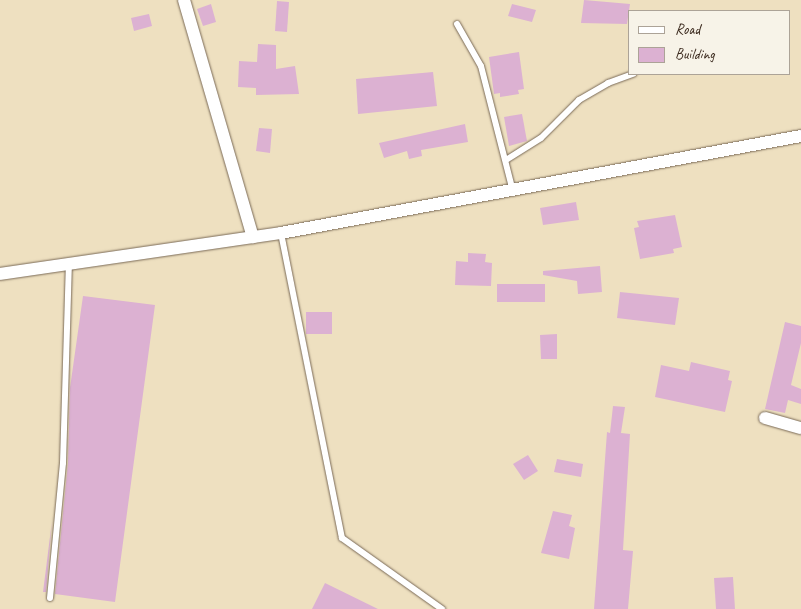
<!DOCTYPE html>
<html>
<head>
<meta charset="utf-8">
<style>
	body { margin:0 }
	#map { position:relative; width:801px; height:609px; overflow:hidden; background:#eee0c0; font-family:Caveat,sans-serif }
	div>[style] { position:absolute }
	.building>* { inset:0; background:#dcb1d2 }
	.roads { filter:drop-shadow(0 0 1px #7a6a57) drop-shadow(0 0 1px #7a6a57) }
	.lane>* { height:6px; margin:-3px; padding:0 3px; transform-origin:3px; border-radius:3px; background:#fff }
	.street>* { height:12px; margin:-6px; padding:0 6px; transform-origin:6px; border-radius:6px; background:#fff }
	span { translate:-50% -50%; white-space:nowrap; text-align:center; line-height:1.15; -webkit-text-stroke:4.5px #f7f3e8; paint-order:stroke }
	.legend { position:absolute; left:628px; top:10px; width:162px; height:65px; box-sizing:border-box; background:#f7f3e8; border:1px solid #aca397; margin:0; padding:6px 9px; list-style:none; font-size:15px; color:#3b2a1e }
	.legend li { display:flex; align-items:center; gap:10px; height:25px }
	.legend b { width:25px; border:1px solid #aca397 }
</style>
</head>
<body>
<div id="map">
	<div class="building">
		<i style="clip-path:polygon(584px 0,630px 4px,627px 24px,581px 23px)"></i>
		<i style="clip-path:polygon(277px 1px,289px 2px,287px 32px,275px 31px)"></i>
		<i style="clip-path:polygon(211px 4px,216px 22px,203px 26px,197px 9px)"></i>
		<i style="clip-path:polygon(512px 4px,536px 10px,532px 22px,508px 16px)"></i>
		<i style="clip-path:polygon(149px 14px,152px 26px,134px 31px,131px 18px)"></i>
		<i style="clip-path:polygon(258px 44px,276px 45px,276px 69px,295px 66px,299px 94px,256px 95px,256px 88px,238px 87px,239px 61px,257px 62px)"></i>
		<i style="clip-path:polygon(519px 52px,524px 89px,518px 90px,519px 94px,500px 97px,500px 93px,494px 94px,489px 57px)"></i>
		<i style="clip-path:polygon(433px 72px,437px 106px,358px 114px,356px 79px)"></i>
		<i style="clip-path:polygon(522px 114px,527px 141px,509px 146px,504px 117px)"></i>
		<i style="clip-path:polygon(465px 124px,468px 142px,421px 150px,422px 156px,409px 159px,407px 151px,384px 158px,379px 143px)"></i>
		<i style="clip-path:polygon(259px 128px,272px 129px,270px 153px,256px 151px)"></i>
		<i style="clip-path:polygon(576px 202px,579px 220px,543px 225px,540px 208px)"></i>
		<i style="clip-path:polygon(675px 215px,682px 247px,673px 249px,674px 253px,640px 259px,634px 228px,639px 227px,637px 221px)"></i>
		<i style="clip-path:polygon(468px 253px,486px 254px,485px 262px,492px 263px,491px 286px,455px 285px,456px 261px,468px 262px)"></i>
		<i style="clip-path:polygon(600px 266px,602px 292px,578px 294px,577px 281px,543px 275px,543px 271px)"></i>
		<i style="clip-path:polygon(497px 284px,545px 284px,545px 302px,497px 302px)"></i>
		<i style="clip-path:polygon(620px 292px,679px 298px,675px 325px,617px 318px)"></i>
		<i style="clip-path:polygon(83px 296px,155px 305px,115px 602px,55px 594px,68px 463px,70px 388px)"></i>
		<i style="clip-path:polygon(306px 312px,332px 312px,332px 334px,306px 334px)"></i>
		<i style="clip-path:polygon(785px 322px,801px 326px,801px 343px,791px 385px,801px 389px,801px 404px,788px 400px,785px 413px,765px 409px)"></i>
		<i style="clip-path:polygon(557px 334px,557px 359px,541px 359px,540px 335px)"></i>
		<i style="clip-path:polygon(691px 362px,730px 371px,728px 380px,732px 381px,725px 412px,655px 397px,661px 365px,689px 371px)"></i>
		<i style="clip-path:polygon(613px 406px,625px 407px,621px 433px,630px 434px,623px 550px,633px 551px,628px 609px,594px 609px,607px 432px,610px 433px)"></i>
		<i style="clip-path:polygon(528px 455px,538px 471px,524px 480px,513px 464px)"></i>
		<i style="clip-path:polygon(557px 459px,583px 464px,581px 477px,554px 472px)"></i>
		<i style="clip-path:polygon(553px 511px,572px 515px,569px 526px,575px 528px,569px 559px,541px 553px)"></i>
		<i style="clip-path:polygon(52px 521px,46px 592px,43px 592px)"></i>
		<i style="clip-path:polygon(733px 577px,735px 609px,716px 609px,714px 578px)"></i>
		<i style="clip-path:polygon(325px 583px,378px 609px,312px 609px)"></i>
	</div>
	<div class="roads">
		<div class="lane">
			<i style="left:457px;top:24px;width:48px;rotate:60.3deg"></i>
			<i style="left:481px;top:66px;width:126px;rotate:75.7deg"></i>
			<i style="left:506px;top:160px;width:41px;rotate:-32.2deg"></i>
			<i style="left:541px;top:138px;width:54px;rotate:-45deg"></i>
			<i style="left:579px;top:100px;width:34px;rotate:-30deg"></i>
			<i style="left:608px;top:83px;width:27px;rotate:-20deg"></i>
			<i style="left:281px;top:233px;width:311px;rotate:78.7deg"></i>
			<i style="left:342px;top:538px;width:123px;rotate:35.4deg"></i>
			<i style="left:50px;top:598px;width:136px;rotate:-84.5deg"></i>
			<i style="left:63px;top:463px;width:200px;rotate:-88.3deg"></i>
		</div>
		<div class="street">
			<i style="left:184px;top:0;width:247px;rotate:73.8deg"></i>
			<i style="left:0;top:274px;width:284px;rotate:-8.3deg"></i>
			<i style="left:281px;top:233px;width:529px;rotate:-10.57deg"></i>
			<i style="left:765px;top:418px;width:37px;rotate:16deg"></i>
		</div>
	</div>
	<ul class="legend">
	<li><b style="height:6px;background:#fff"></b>Road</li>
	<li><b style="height:14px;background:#dcb1d2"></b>Building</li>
	</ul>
</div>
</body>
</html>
